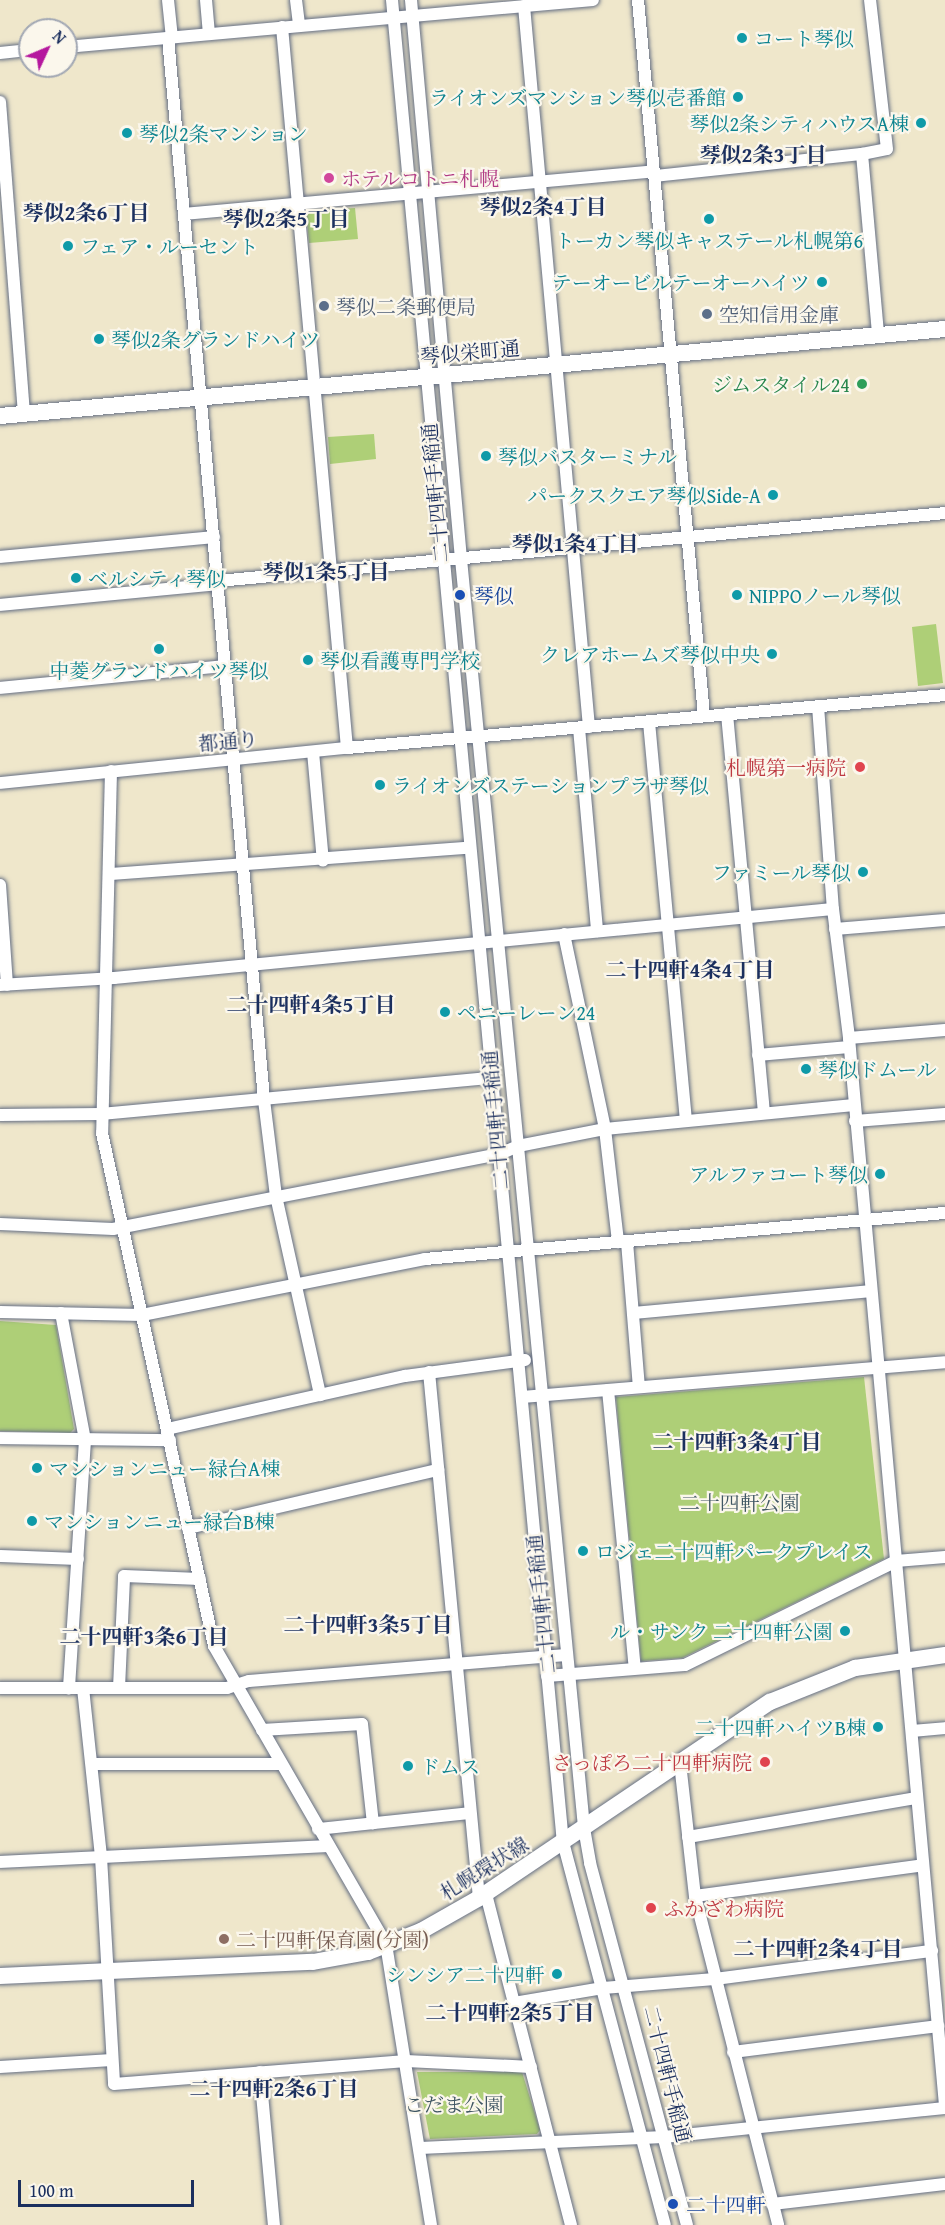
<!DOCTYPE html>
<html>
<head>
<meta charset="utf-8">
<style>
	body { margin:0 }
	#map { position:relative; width:945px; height:2225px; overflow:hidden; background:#efe7cb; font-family:"Gentium Book Plus","Noto Serif JP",serif }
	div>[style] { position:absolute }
	.green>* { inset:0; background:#aecf77 }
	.roads { filter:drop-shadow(0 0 2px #656f84) drop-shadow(0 0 2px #656f84) }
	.minor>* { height:12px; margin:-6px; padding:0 6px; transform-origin:6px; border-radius:6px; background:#fff }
	.major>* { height:16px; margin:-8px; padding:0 8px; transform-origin:8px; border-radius:8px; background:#fff }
	.dots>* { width:16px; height:16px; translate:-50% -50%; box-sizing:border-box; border:3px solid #fbf7ec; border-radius:50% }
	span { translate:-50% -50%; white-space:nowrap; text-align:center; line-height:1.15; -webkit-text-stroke:4.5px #fbf7ec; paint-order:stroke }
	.culture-label { font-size:20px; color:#0d838f }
	.left { translate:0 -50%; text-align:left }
	.right { translate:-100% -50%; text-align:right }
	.hotel-label { font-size:20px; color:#b23c85 }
	.service-label { font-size:20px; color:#4e5e75 }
	.street-label { font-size:20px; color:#1b2f5e }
	.leisure-label { font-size:20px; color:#27864d }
	.transit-label { font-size:20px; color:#164399 }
	.health-label { font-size:20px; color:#be3a42 }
	.park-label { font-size:20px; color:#405764 }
	.education-label { font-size:20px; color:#785e54 }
	.neighbourhood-label { font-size:21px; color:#1b2f5e; font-weight:700 }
	.north { position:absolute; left:18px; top:18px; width:60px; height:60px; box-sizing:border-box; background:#fbf7ec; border:2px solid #a1a7b3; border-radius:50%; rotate:46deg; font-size:16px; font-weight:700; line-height:24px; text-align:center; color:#1b2f5e }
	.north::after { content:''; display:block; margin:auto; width:21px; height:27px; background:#b5179e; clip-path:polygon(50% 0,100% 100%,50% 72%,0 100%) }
	.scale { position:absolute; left:18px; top:2180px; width:176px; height:27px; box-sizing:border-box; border:3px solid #1b2f5e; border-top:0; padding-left:8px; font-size:18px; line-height:21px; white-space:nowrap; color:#1b2f5e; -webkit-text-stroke:4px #fbf7ec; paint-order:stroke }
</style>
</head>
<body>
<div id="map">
	<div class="green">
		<i style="clip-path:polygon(355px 208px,358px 239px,309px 243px,306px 211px)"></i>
		<i style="clip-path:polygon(374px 434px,376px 459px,330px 464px,328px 437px)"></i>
		<i style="clip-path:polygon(936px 624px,943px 683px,918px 686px,912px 627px)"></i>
		<i style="clip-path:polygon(0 1321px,56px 1325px,74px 1429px,70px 1433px,0 1431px)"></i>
		<i style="clip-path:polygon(864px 1377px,884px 1559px,682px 1658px,641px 1661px,616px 1397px)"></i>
		<i style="clip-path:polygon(417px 2072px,522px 2072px,540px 2130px,537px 2134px,430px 2139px)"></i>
	</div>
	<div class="roads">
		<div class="minor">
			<i style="left:168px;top:0;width:37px;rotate:84deg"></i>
			<i style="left:206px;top:0;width:34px;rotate:85deg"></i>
			<i style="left:296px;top:0;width:25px;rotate:83deg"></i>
			<i style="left:392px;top:0;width:1850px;rotate:84.7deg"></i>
			<i style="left:563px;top:1842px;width:396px;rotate:75.1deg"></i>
			<i style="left:411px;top:0;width:561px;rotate:84.89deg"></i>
			<i style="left:461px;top:559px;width:1275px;rotate:84.46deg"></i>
			<i style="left:584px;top:1828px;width:36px;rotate:80deg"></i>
			<i style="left:590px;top:1863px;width:375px;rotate:75deg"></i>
			<i style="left:638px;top:0;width:719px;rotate:84.73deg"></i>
			<i style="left:524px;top:6px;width:724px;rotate:84.85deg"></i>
			<i style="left:282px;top:27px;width:724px;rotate:84.85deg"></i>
			<i style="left:168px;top:38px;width:1066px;rotate:84.83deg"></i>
			<i style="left:264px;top:1100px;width:97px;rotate:82.9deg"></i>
			<i style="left:276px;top:1196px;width:204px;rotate:77.5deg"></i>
			<i style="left:66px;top:47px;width:529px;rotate:-5.1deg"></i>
			<i style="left:0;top:53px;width:30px;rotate:-6deg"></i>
			<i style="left:0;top:102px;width:313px;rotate:85.6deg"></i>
			<i style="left:862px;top:154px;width:25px;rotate:-11deg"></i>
			<i style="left:887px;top:149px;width:150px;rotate:-96.5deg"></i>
			<i style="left:655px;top:176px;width:208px;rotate:-6.1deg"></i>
			<i style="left:862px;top:154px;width:182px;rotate:84.9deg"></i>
			<i style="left:184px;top:214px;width:472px;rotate:-5.2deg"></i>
			<i style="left:0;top:557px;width:215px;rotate:-5.3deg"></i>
			<i style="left:218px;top:581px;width:730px;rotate:-5.34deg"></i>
			<i style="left:0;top:605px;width:219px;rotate:-5.5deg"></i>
			<i style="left:0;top:688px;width:226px;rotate:-5.6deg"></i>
			<i style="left:818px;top:706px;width:204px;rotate:85.8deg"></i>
			<i style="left:833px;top:909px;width:130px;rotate:82.9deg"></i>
			<i style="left:849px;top:1038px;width:1072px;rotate:84.86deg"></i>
			<i style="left:727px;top:714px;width:399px;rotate:84.7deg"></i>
			<i style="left:649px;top:722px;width:399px;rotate:84.7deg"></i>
			<i style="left:579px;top:728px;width:204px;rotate:84.9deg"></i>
			<i style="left:313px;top:752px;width:109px;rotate:84.8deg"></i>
			<i style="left:111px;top:771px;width:362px;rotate:91.4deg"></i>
			<i style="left:102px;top:1133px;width:525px;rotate:77.68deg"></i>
			<i style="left:214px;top:1646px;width:344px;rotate:60deg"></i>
			<i style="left:386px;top:1944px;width:285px;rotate:80.9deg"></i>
			<i style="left:0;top:783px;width:349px;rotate:-5.8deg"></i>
			<i style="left:347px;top:748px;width:600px;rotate:-5.06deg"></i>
			<i style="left:110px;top:874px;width:359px;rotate:-4.2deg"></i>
			<i style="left:0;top:885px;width:100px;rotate:86deg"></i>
			<i style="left:835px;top:929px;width:110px;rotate:-4.7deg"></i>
			<i style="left:564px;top:934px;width:199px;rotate:78.1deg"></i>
			<i style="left:605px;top:1129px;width:114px;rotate:83.4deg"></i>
			<i style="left:0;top:985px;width:114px;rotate:-3.5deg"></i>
			<i style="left:114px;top:978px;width:722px;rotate:-5.48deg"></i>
			<i style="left:849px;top:1038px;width:96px;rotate:-4.8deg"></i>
			<i style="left:758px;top:1055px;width:91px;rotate:-5deg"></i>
			<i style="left:0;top:1115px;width:101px;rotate:-0.6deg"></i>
			<i style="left:101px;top:1114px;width:392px;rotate:-5.3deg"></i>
			<i style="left:855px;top:1121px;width:90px;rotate:-4.4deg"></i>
			<i style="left:0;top:1224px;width:113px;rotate:2.5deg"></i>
			<i style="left:113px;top:1229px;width:394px;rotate:-11deg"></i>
			<i style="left:500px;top:1154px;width:20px;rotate:-24deg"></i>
			<i style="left:518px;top:1146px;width:89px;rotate:-11.1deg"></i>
			<i style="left:605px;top:1129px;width:250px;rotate:-5.5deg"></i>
			<i style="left:627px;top:1242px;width:145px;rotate:85.3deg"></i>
			<i style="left:0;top:1312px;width:142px;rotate:1.2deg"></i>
			<i style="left:142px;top:1315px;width:288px;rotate:-11.2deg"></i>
			<i style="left:425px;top:1259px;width:522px;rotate:-5.06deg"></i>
			<i style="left:61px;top:1313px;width:129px;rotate:79.3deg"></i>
			<i style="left:85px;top:1440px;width:249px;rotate:93.7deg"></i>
			<i style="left:634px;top:1313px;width:238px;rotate:-5.3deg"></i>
			<i style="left:429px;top:1372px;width:528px;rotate:84.57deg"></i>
			<i style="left:608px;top:1390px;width:279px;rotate:84.5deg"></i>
			<i style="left:522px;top:1397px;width:424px;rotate:-4.7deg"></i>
			<i style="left:167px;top:1429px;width:244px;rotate:-12.6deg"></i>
			<i style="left:405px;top:1376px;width:121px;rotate:-7.6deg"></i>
			<i style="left:0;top:1438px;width:170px;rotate:0.7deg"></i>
			<i style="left:188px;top:1528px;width:257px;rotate:-13.1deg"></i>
			<i style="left:0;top:1556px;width:78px;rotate:2.2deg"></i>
			<i style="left:547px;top:1676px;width:138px;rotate:-4.6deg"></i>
			<i style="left:685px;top:1665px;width:235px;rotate:-26.2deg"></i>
			<i style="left:896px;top:1561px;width:49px;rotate:-4.7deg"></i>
			<i style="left:0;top:1688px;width:227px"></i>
			<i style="left:227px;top:1688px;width:23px;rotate:-18deg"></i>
			<i style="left:249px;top:1681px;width:318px;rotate:-4.7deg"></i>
			<i style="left:83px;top:1688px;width:170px;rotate:83.9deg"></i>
			<i style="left:101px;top:1857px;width:227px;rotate:86.7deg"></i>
			<i style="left:114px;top:2084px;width:293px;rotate:-4.5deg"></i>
			<i style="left:406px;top:2061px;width:125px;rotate:2.7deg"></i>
			<i style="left:119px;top:1688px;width:112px;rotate:-87.4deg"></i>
			<i style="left:124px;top:1576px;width:76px;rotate:2.3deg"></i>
			<i style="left:262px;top:1730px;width:100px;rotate:-3.4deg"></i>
			<i style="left:362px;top:1724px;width:100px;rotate:83.7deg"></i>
			<i style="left:912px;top:1731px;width:33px;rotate:-5deg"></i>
			<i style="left:680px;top:1763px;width:134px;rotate:83.6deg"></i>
			<i style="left:695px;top:1896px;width:339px;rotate:75.8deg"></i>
			<i style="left:93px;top:1764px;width:188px"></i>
			<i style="left:318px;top:1829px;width:153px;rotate:-6deg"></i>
			<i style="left:688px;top:1837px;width:232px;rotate:-9.7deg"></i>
			<i style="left:0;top:1862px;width:328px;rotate:-2.8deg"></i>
			<i style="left:486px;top:1894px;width:342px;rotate:75.6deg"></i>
			<i style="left:695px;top:1896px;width:230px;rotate:-7.7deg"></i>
			<i style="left:514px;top:2003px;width:90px;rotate:-9.6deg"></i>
			<i style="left:603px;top:1988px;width:112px;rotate:-4.6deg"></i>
			<i style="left:715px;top:1979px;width:219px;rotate:-7.4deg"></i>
			<i style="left:733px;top:2052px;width:207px;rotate:-7.2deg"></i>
			<i style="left:0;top:2067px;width:112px;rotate:-3.6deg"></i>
			<i style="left:260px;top:2072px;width:154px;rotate:84.8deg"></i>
			<i style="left:420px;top:2148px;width:244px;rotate:-2.6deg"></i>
			<i style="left:664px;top:2137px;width:282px;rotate:-5.9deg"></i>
			<i style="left:772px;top:2204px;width:174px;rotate:-6.6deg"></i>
		</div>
		<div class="major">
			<i style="left:0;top:416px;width:949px;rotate:-5.26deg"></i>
			<i style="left:0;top:1976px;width:313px;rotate:-2.6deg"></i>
			<i style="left:313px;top:1962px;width:56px;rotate:-10.3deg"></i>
			<i style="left:368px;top:1952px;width:57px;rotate:-21.6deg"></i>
			<i style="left:421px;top:1931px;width:67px;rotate:-29.6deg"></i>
			<i style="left:479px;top:1898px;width:351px;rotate:-34deg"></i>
			<i style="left:770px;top:1702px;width:92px;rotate:-21.8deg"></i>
			<i style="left:855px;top:1668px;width:91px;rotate:-8.2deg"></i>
		</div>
	</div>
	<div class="dots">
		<i style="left:742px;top:38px;background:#0f9aa8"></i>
		<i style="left:738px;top:97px;background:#0f9aa8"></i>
		<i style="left:921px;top:123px;background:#0f9aa8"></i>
		<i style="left:127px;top:133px;background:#0f9aa8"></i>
		<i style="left:329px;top:178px;background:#d1479c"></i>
		<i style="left:709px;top:219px;background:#0f9aa8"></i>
		<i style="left:68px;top:246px;background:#0f9aa8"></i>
		<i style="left:822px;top:282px;background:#0f9aa8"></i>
		<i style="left:324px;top:306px;background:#5c6f8a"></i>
		<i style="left:707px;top:314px;background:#5c6f8a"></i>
		<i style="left:99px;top:339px;background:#0f9aa8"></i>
		<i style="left:862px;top:384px;background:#2e9e5b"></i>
		<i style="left:486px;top:456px;background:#0f9aa8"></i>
		<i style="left:773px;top:495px;background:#0f9aa8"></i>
		<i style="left:76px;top:578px;background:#0f9aa8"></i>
		<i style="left:460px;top:595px;background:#1a4fb4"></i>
		<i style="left:737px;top:595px;background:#0f9aa8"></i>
		<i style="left:159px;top:649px;background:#0f9aa8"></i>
		<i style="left:772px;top:654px;background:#0f9aa8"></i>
		<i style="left:308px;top:660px;background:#0f9aa8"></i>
		<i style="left:860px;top:767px;background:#e0444e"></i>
		<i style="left:380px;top:785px;background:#0f9aa8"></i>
		<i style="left:863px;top:872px;background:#0f9aa8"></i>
		<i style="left:445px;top:1012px;background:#0f9aa8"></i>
		<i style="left:806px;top:1069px;background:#0f9aa8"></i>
		<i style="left:880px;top:1174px;background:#0f9aa8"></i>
		<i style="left:37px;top:1468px;background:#0f9aa8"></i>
		<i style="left:32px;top:1521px;background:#0f9aa8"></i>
		<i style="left:583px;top:1551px;background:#0f9aa8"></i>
		<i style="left:845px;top:1631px;background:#0f9aa8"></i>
		<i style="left:878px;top:1727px;background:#0f9aa8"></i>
		<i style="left:765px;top:1762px;background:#e0444e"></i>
		<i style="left:408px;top:1766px;background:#0f9aa8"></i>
		<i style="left:651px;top:1908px;background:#e0444e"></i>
		<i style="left:224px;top:1939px;background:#8d6e63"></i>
		<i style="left:557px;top:1974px;background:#0f9aa8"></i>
		<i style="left:673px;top:2204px;background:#1a4fb4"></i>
	</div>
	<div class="culture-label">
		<span class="left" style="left:754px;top:38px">コート琴似</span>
		<span class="right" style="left:726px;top:97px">ライオンズマンション琴似壱番館</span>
		<span class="right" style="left:909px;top:123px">琴似2条シティハウスA棟</span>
		<span class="left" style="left:139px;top:133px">琴似2条マンション</span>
		<span style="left:709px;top:240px">トーカン琴似キャステール札幌第6</span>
		<span class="left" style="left:80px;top:246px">フェア・ルーセント</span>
		<span class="right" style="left:810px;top:282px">テーオービルテーオーハイツ</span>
		<span class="left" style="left:111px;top:339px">琴似2条グランドハイツ</span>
		<span class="left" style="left:498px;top:456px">琴似バスターミナル</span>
		<span class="right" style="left:761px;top:495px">パークスクエア琴似Side-A</span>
		<span class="left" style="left:88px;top:578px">ベルシティ琴似</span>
		<span class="left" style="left:749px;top:595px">NIPPOノール琴似</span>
		<span class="right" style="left:760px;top:654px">クレアホームズ琴似中央</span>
		<span class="left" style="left:320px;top:660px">琴似看護専門学校</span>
		<span style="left:159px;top:670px">中菱グランドハイツ琴似</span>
		<span class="left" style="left:392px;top:785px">ライオンズステーションプラザ琴似</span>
		<span class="right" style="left:851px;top:872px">ファミール琴似</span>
		<span class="left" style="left:457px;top:1012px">ペニーレーン24</span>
		<span class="left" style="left:818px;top:1069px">琴似ドムール</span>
		<span class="right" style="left:868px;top:1174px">アルファコート琴似</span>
		<span class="left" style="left:49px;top:1468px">マンションニュー緑台A棟</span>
		<span class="left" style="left:44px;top:1521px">マンションニュー緑台B棟</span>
		<span class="left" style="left:595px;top:1551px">ロジェ二十四軒パークプレイス</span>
		<span class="right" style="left:833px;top:1631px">ル・サンク 二十四軒公園</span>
		<span class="right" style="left:866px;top:1727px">二十四軒ハイツB棟</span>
		<span class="left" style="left:420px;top:1766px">ドムス</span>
		<span class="right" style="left:545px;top:1974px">シンシア二十四軒</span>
	</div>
	<div class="hotel-label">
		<span class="left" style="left:341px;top:178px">ホテルコトニ札幌</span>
	</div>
	<div class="service-label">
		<span class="left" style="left:336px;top:306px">琴似二条郵便局</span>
		<span class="left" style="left:719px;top:314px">空知信用金庫</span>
	</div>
	<div class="street-label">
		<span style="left:470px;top:352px;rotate:-5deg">琴似栄町通</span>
		<span style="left:435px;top:493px;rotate:-95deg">二十四軒手稲通</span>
		<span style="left:228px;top:741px;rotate:-5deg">都通り</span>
		<span style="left:495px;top:1120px;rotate:-95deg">二十四軒手稲通</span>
		<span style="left:541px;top:1604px;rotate:-96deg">二十四軒手稲通</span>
		<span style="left:484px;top:1868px;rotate:-32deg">札幌環状線</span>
		<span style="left:668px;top:2074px;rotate:76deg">二十四軒手稲通</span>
	</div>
	<div class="leisure-label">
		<span class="right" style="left:850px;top:384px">ジムスタイル24</span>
	</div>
	<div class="transit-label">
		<span class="left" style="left:474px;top:595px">琴似</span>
		<span class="left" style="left:686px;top:2204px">二十四軒</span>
	</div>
	<div class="health-label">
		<span class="right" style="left:846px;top:767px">札幌第一病院</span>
		<span class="right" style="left:752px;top:1762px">さっぽろ二十四軒病院</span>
		<span class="left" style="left:664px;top:1908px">ふかざわ病院</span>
	</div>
	<div class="park-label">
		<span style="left:740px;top:1502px">二十四軒公園</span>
		<span style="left:454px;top:2104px">こだま公園</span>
	</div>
	<div class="education-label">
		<span class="left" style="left:236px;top:1939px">二十四軒保育園(分園)</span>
	</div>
	<div class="neighbourhood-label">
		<span style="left:763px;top:155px">琴似2条3丁目</span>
		<span style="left:543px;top:207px">琴似2条4丁目</span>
		<span style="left:86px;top:213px">琴似2条6丁目</span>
		<span style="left:286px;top:219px">琴似2条5丁目</span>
		<span style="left:575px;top:544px">琴似1条4丁目</span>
		<span style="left:326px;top:572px">琴似1条5丁目</span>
		<span style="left:690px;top:970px">二十四軒4条4丁目</span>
		<span style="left:311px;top:1005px">二十四軒4条5丁目</span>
		<span style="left:737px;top:1442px">二十四軒3条4丁目</span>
		<span style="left:368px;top:1625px">二十四軒3条5丁目</span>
		<span style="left:144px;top:1637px">二十四軒3条6丁目</span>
		<span style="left:818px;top:1949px">二十四軒2条4丁目</span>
		<span style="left:510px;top:2013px">二十四軒2条5丁目</span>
		<span style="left:274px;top:2089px">二十四軒2条6丁目</span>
	</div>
	<div class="north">N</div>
	<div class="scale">100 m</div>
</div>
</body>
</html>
